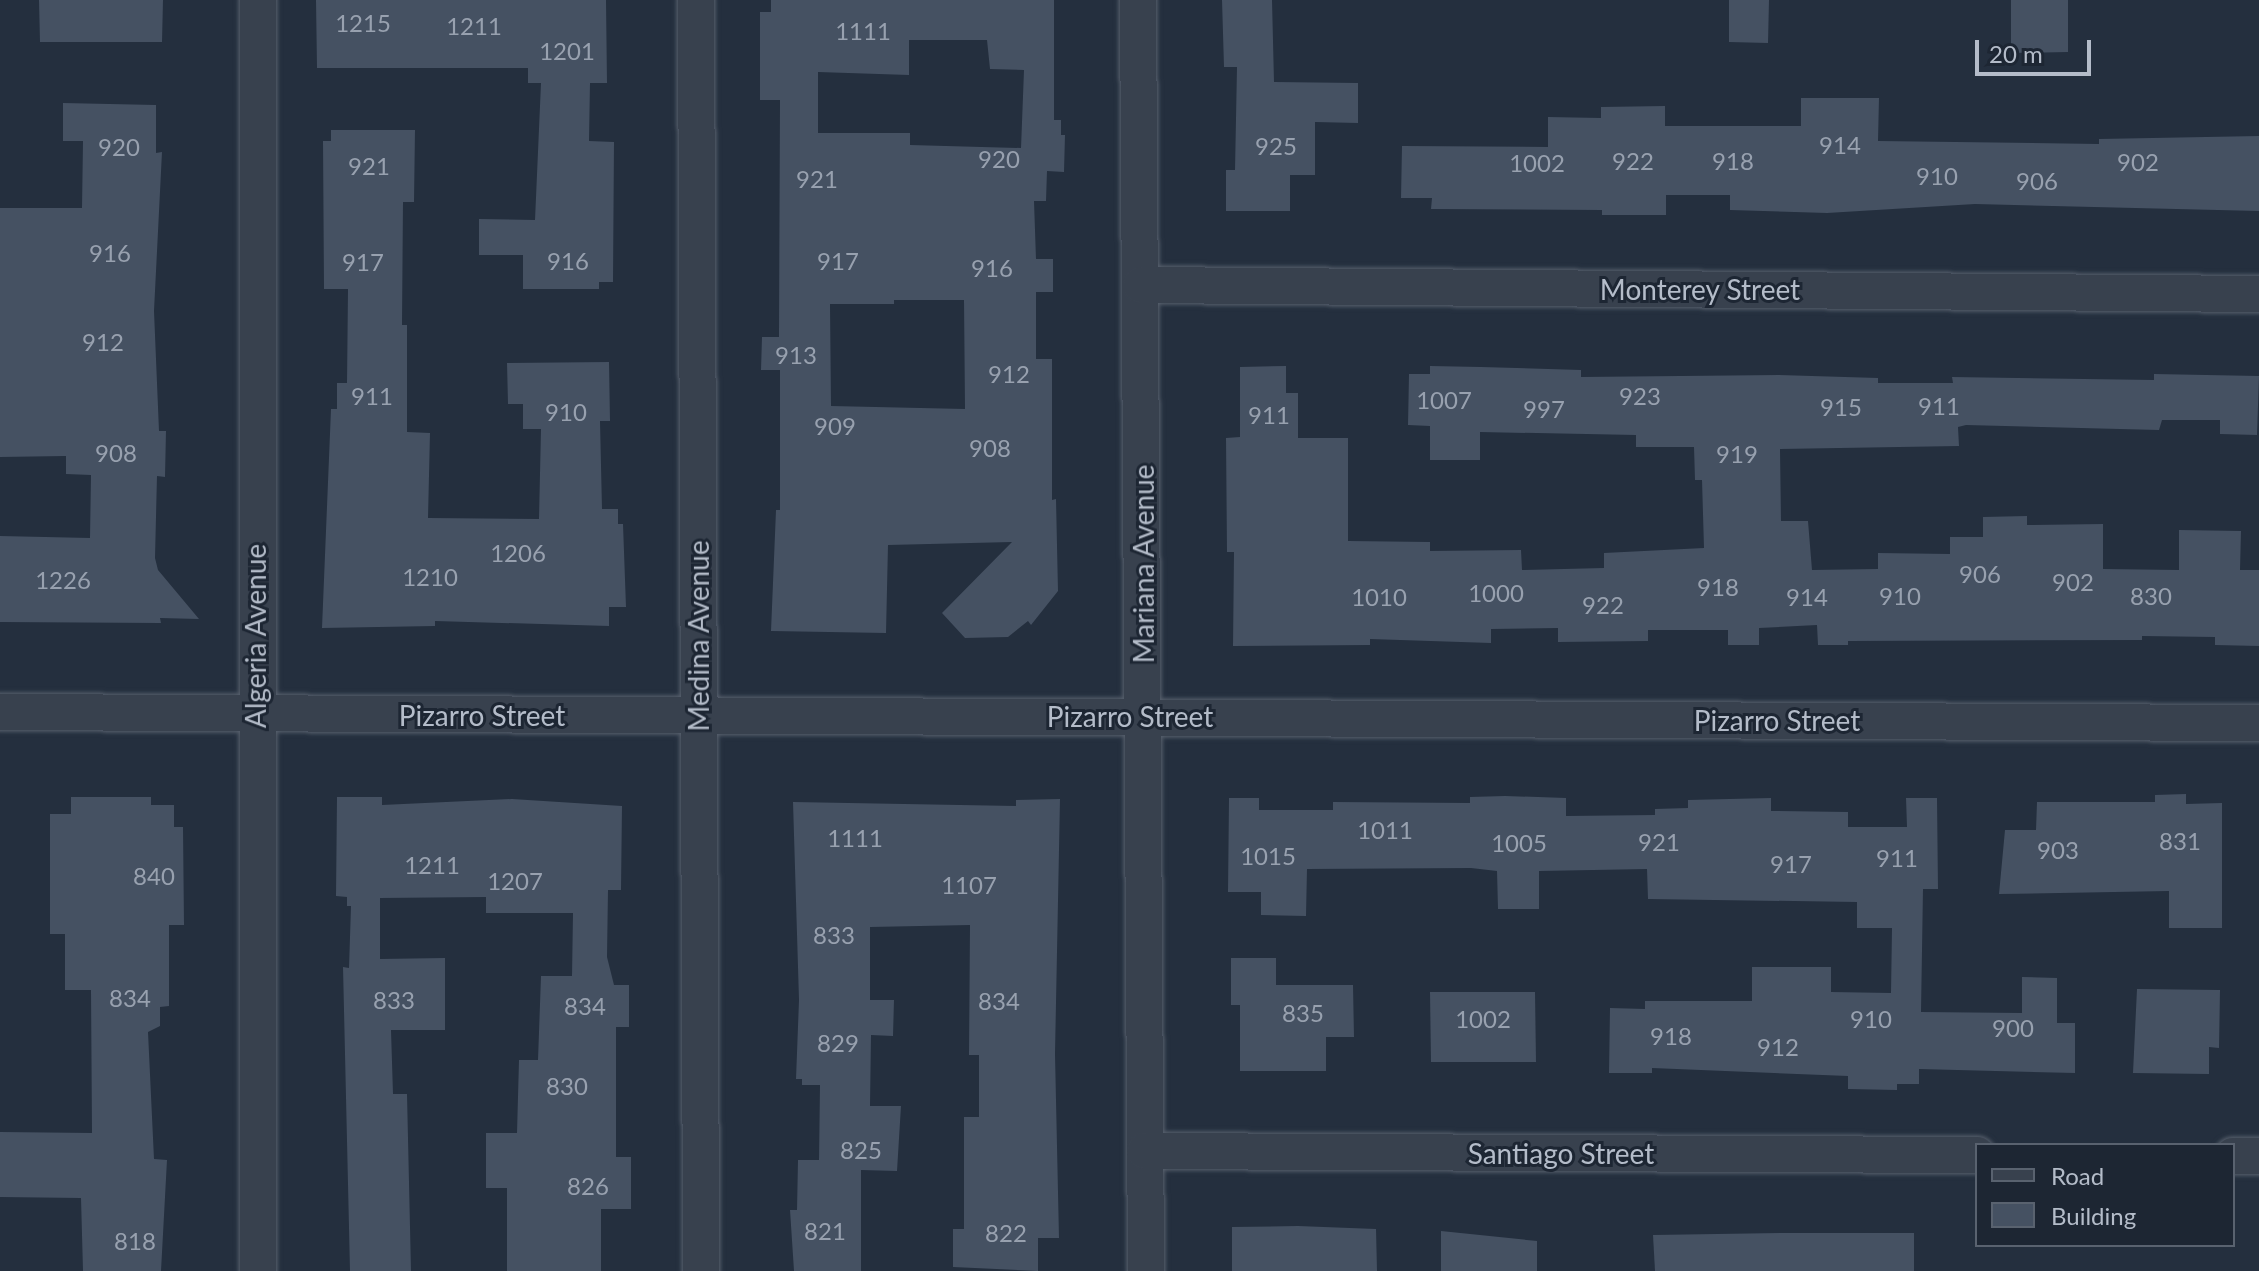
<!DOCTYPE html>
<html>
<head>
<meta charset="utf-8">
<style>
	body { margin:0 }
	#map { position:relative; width:2259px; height:1271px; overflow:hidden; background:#242f3e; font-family:Lato,sans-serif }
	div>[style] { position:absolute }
	.building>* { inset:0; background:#455162 }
	.roads { filter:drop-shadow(0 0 2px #565f6c) drop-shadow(0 0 2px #565f6c) }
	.street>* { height:36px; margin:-18px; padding:0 18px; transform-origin:18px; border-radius:18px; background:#38414e }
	span { translate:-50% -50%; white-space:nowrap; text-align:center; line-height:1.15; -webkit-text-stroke:6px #1d2633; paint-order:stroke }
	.number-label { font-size:24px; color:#98a1af }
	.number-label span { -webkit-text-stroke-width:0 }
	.street-label { font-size:28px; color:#b4bcc9 }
	.legend { position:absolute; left:1975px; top:1143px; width:260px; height:104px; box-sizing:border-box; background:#1d2633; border:2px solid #59626f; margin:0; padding:10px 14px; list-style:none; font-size:24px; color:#b4bcc9 }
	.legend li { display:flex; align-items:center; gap:16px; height:40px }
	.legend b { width:40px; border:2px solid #59626f }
	.scale { position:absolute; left:1975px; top:40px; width:116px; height:36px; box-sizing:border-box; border:4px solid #b4bcc9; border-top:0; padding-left:10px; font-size:24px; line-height:28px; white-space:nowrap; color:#b4bcc9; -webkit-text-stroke:6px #1d2633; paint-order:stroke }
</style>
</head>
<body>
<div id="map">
	<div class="building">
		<i style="clip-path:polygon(39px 0,163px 0,162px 42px,40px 42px)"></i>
		<i style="clip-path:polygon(316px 0,606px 0,607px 83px,590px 83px,589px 141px,614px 142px,613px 282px,599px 282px,599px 289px,523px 289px,523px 255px,479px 255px,479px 219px,535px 220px,541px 83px,528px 83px,528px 68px,317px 68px)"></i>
		<i style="clip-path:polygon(evenodd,771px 0,1054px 0,1054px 120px,1061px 120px,1061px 135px,1065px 135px,1064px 172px,1047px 171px,1046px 201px,1034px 201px,1036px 259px,1053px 259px,1053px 292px,1036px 292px,1036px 359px,1052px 359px,1052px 500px,1056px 499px,1058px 591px,1031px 625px,1028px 621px,1008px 637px,965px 638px,942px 613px,1012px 542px,888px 545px,886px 633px,771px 631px,776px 510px,780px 510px,780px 370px,761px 370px,762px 337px,779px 337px,780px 100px,760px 100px,760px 12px,771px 12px,771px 0,909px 40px,987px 40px,990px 69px,1024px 70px,1021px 148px,910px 145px,910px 133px,818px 133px,818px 72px,909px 75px,909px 40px,771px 0,894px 300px,964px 300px,965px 409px,831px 406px,830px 304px,894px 304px,894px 300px)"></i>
		<i style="clip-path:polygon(1222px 0,1272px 0,1274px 82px,1358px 83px,1358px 123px,1315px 122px,1315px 175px,1290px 175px,1290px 211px,1226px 211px,1226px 170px,1235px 170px,1237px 67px,1224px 67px)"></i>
		<i style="clip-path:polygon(1729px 0,1769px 0,1768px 43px,1729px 42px)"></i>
		<i style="clip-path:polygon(2011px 0,2068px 0,2068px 52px,2011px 53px)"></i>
		<i style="clip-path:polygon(1801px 98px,1879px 98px,1878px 141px,2099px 144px,2099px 139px,2259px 136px,2259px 211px,1975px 204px,1827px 213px,1730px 210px,1730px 195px,1666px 195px,1666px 215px,1602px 215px,1602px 210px,1431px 209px,1432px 198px,1401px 198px,1402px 146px,1548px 147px,1548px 117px,1601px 118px,1601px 107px,1665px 106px,1665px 126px,1801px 126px)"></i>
		<i style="clip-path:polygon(63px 103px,156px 105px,156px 153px,162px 152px,154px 311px,159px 431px,166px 431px,165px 477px,157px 476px,155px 558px,158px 570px,199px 619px,160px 618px,161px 623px,0 622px,0 536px,90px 538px,91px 475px,66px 474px,66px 456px,0 457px,0 208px,82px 208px,83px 141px,63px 141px)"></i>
		<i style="clip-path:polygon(331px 130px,415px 130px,414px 202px,403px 202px,402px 325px,407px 325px,407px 432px,430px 433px,428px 518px,539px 519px,541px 429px,523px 429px,523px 404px,508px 404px,507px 363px,609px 362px,610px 421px,600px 421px,602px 509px,618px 509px,618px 524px,623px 524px,626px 607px,609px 607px,609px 626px,435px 621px,435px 626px,322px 628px,331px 409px,337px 409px,337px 383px,347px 383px,348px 289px,324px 289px,323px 141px,331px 141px)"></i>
		<i style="clip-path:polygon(1286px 366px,1286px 393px,1298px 393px,1298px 438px,1348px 438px,1348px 541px,1430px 542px,1430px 551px,1521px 550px,1522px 570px,1604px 568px,1604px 553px,1704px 548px,1702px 480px,1695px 480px,1694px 447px,1636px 447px,1636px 435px,1480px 432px,1480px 460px,1430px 460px,1430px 426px,1408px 425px,1409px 374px,1430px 374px,1430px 366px,1481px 367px,1581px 370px,1581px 377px,1779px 375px,1878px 378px,1878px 383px,1953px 383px,1952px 377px,2154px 380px,2154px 374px,2259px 376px,2257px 435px,2220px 434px,2220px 420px,2162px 420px,2159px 430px,1966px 425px,1958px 427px,1959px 446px,1780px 449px,1781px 521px,1808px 521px,1812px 570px,1878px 569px,1878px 553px,1950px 554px,1950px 537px,1983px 537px,1983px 517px,2027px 516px,2027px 525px,2103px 524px,2103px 569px,2179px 570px,2179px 530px,2241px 531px,2240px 570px,2259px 570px,2259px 646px,2215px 645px,2215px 637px,2142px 636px,2142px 640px,1848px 641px,1848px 645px,1818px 645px,1817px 625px,1759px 628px,1759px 645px,1728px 645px,1728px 630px,1648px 630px,1648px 641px,1558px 642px,1558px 628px,1491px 629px,1491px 643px,1370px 639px,1370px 645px,1233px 646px,1234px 552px,1227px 552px,1226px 438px,1240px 437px,1240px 367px)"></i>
		<i style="clip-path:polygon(2186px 794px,2186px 804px,2222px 803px,2222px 928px,2169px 928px,2169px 891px,1999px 894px,2005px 830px,2036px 830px,2037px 802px,2155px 802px,2155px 795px)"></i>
		<i style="clip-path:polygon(1505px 796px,1566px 798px,1566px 816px,1655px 815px,1655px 809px,1688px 808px,1688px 800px,1771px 798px,1771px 811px,1848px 812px,1848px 827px,1907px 827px,1906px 798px,1937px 798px,1938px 889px,1923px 889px,1921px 1012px,2022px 1013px,2022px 977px,2057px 978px,2057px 1023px,2075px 1023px,2075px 1073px,1919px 1069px,1919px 1084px,1897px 1084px,1897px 1090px,1848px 1089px,1848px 1076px,1652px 1068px,1652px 1073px,1609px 1073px,1610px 1008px,1645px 1009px,1645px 1001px,1752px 1001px,1752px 967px,1831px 967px,1831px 992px,1891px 993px,1892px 928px,1857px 928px,1857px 902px,1648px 899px,1647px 869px,1539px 871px,1539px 909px,1498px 909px,1497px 871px,1471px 868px,1307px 869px,1306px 916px,1261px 915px,1261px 892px,1228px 892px,1229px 798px,1259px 798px,1259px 810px,1333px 810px,1333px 802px,1470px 803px,1470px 797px)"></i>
		<i style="clip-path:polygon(71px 797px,151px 797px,151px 805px,174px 805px,174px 827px,183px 827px,184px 925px,169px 925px,169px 1006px,160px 1007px,160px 1026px,148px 1032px,154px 1159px,167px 1160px,161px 1271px,83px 1271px,81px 1198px,0 1197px,0 1132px,92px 1133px,91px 990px,65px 990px,65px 934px,50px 934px,50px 814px,71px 814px)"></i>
		<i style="clip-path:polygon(337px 797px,382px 797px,382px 805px,512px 799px,622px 806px,621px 890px,608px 890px,607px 957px,614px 985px,629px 985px,629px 1027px,616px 1027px,616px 1157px,631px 1157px,631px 1209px,601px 1209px,601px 1271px,507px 1271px,507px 1188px,486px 1188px,486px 1133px,517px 1133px,519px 1060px,538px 1060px,541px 976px,572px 976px,573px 913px,486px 913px,486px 897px,380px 898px,380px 959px,445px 958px,445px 1030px,391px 1030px,393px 1094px,407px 1094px,411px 1271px,350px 1271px,343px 967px,349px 968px,351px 906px,347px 906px,347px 897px,336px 896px)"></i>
		<i style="clip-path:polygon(1060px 799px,1055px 1054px,1059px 1238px,1038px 1238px,1038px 1271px,953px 1267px,953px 1229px,964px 1229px,964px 1117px,979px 1117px,979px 1055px,969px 1055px,970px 925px,870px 927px,870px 1000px,894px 1000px,893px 1036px,871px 1035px,870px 1106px,901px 1106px,897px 1171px,861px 1170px,861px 1271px,794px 1271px,790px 1210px,797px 1210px,798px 1160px,819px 1160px,820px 1085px,802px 1085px,802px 1079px,796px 1079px,799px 1000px,793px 802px,1016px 806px,1016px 800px)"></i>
		<i style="clip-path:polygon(1231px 958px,1276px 958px,1276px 985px,1353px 985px,1354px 1037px,1326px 1037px,1326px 1071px,1240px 1071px,1240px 1005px,1231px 1005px)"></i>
		<i style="clip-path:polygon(2137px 989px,2220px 990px,2219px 1048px,2209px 1047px,2209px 1074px,2133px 1073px)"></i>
		<i style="clip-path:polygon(1430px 992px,1535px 992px,1536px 1062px,1431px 1062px)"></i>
		<i style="clip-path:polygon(1298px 1226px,1376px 1229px,1377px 1271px,1232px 1271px,1232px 1227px)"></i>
		<i style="clip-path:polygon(1441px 1231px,1537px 1241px,1537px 1271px,1441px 1271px)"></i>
		<i style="clip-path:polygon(1786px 1233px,1914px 1233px,1914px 1271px,1655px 1271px,1653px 1235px)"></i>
	</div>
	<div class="roads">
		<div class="street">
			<i style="left:696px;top:0;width:1271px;rotate:89.77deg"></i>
			<i style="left:1138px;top:0;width:1271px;rotate:89.64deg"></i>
			<i style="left:1141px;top:285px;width:1118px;rotate:0.46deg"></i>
			<i style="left:0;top:712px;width:2259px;rotate:0.28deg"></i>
			<i style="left:1145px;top:1151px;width:832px;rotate:0.28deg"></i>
			<i style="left:2233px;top:1156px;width:26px"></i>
			<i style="left:258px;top:1271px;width:1271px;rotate:-90deg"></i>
		</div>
	</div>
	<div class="number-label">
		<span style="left:363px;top:23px">1215</span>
		<span style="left:474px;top:26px">1211</span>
		<span style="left:863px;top:31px">1111</span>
		<span style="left:567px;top:51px">1201</span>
		<span style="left:1840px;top:145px">914</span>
		<span style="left:1276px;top:146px">925</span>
		<span style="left:119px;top:147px">920</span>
		<span style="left:999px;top:159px">920</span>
		<span style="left:1633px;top:161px">922</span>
		<span style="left:1733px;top:161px">918</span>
		<span style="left:2138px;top:162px">902</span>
		<span style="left:1537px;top:163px">1002</span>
		<span style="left:369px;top:166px">921</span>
		<span style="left:1937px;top:176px">910</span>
		<span style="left:817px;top:179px">921</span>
		<span style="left:2037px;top:181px">906</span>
		<span style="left:110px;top:253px">916</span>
		<span style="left:568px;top:261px">916</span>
		<span style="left:838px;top:261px">917</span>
		<span style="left:363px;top:262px">917</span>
		<span style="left:992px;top:268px">916</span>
		<span style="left:103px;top:342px">912</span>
		<span style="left:796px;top:355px">913</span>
		<span style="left:1009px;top:374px">912</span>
		<span style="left:372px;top:396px">911</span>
		<span style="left:1640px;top:396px">923</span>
		<span style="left:1444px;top:400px">1007</span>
		<span style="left:1939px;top:406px">911</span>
		<span style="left:1841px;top:407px">915</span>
		<span style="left:1544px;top:409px">997</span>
		<span style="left:566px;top:412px">910</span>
		<span style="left:1269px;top:415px">911</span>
		<span style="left:835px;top:426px">909</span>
		<span style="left:990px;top:448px">908</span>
		<span style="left:116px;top:453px">908</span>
		<span style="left:1737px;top:454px">919</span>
		<span style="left:518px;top:553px">1206</span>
		<span style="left:1980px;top:574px">906</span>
		<span style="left:430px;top:577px">1210</span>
		<span style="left:63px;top:580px">1226</span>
		<span style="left:2073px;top:582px">902</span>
		<span style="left:1718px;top:587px">918</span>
		<span style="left:1496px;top:593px">1000</span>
		<span style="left:1900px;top:596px">910</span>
		<span style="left:2151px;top:596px">830</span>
		<span style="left:1379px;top:597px">1010</span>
		<span style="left:1807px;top:597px">914</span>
		<span style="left:1603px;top:605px">922</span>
		<span style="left:1385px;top:830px">1011</span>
		<span style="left:855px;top:838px">1111</span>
		<span style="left:2180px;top:841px">831</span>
		<span style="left:1659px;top:842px">921</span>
		<span style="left:1519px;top:843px">1005</span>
		<span style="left:2058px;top:850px">903</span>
		<span style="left:1268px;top:856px">1015</span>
		<span style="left:1897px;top:858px">911</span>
		<span style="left:1791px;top:864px">917</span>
		<span style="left:432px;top:865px">1211</span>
		<span style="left:154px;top:876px">840</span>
		<span style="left:515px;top:881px">1207</span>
		<span style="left:969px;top:885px">1107</span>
		<span style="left:834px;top:935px">833</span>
		<span style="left:130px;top:998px">834</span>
		<span style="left:394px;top:1000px">833</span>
		<span style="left:999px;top:1001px">834</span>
		<span style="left:585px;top:1006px">834</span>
		<span style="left:1303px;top:1013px">835</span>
		<span style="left:1483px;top:1019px">1002</span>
		<span style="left:1871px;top:1019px">910</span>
		<span style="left:2013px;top:1028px">900</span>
		<span style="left:1671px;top:1036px">918</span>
		<span style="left:838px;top:1043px">829</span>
		<span style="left:1778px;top:1047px">912</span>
		<span style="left:567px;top:1086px">830</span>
		<span style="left:861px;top:1150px">825</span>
		<span style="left:588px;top:1186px">826</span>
		<span style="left:825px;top:1231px">821</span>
		<span style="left:1006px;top:1233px">822</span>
		<span style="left:135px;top:1241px">818</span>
	</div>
	<div class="street-label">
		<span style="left:1700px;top:289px">Monterey Street</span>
		<span style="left:1143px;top:564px;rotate:-90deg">Mariana Avenue</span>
		<span style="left:255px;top:636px;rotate:-90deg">Algeria Avenue</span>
		<span style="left:698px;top:636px;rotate:-90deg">Medina Avenue</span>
		<span style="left:482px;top:715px">Pizarro Street</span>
		<span style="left:1130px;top:716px">Pizarro Street</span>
		<span style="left:1777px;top:720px">Pizarro Street</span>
		<span style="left:1561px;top:1153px">Santiago Street</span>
	</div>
	<ul class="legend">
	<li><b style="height:10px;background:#38414e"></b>Road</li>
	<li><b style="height:22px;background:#455162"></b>Building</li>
	</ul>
	<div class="scale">20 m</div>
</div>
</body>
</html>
